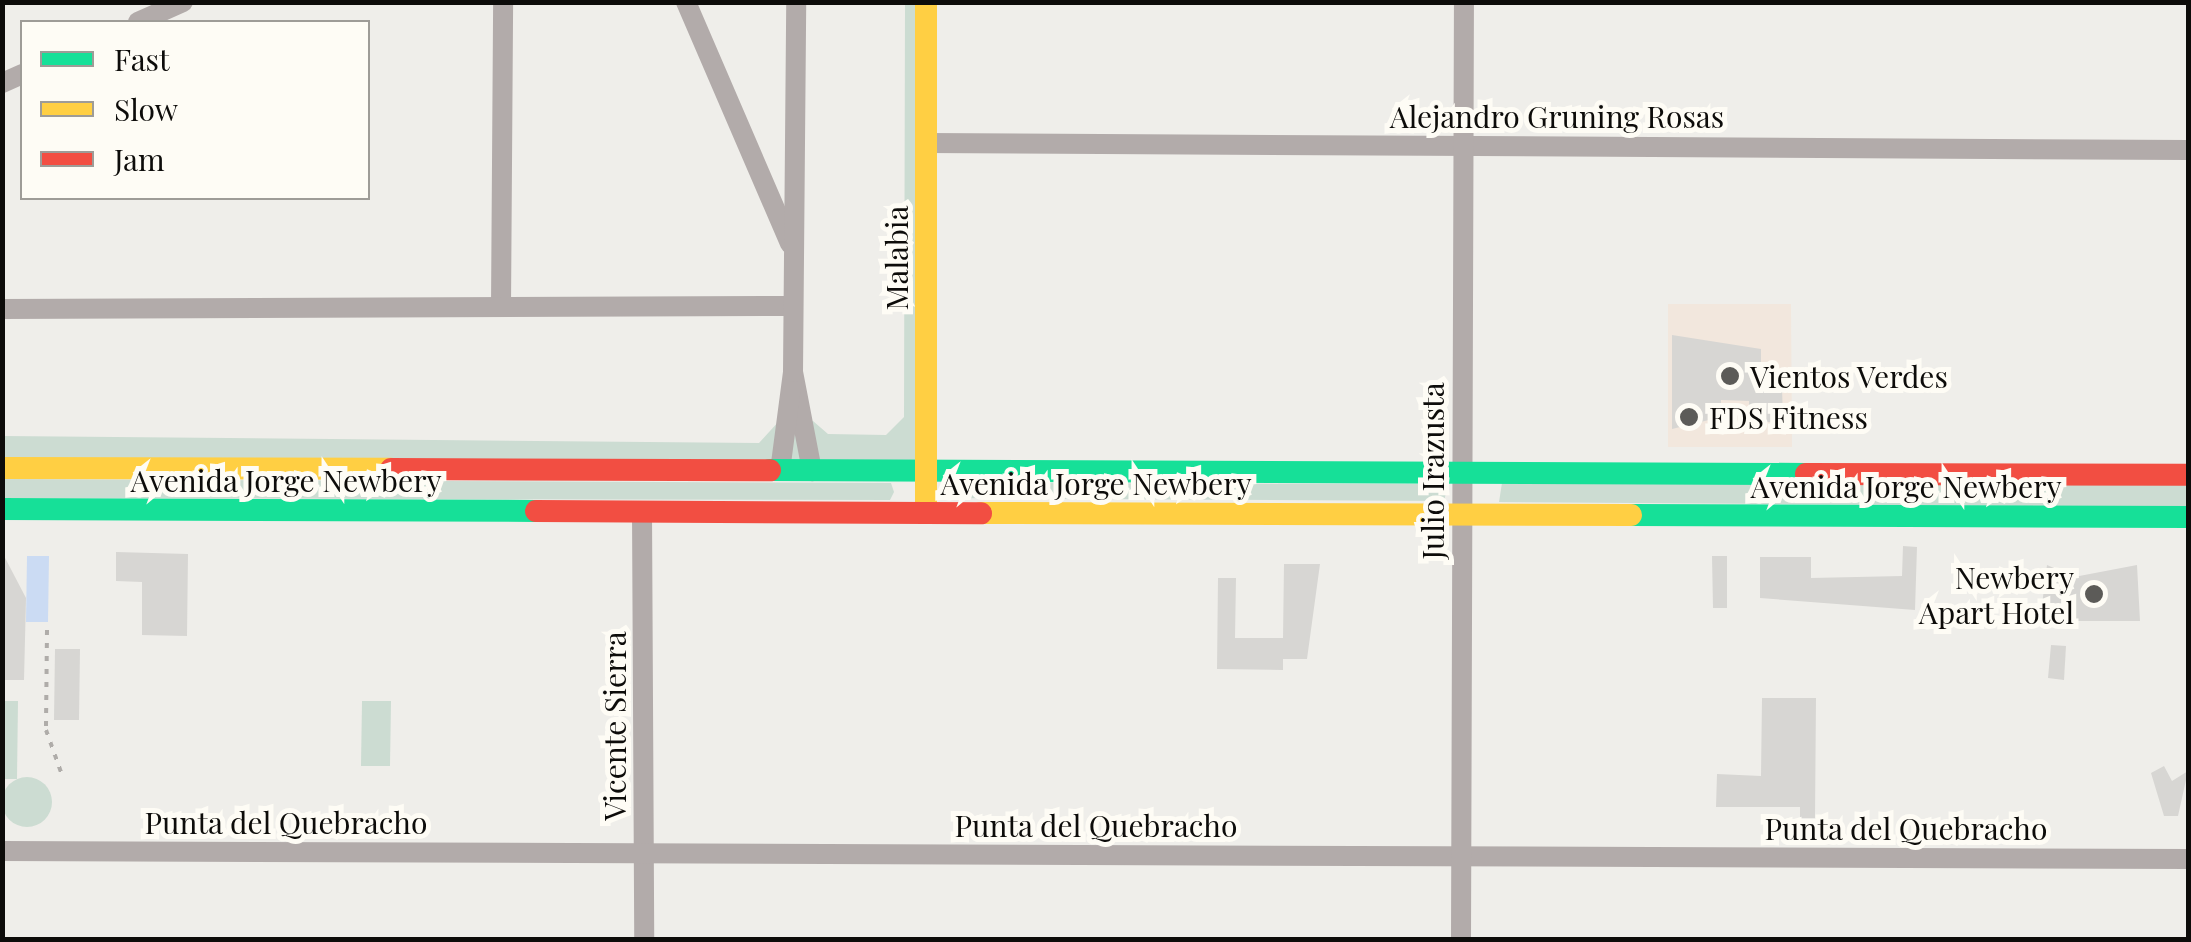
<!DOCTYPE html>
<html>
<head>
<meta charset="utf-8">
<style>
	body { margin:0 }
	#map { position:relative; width:2191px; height:942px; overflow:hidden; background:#efeeea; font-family:"Playfair Display",serif }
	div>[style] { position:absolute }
	.commercial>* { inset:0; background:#f2e7dd }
	.green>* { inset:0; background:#ccdcd2 }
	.round { border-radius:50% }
	.water>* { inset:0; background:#cbdbf3 }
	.building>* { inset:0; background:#d7d6d3 }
	.path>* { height:4px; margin-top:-2px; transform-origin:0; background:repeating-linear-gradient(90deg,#afaca9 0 5px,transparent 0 13px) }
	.street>* { height:20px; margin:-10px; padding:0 10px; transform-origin:10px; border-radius:10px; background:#b2abaa }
	.fast>* { height:22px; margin:-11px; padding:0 11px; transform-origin:11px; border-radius:11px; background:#16e098 }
	.slow>* { height:22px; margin:-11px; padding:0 11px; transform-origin:11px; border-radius:11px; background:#ffcf43 }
	.jam>* { height:22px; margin:-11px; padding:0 11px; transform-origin:11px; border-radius:11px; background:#f24e42 }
	.dots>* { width:28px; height:28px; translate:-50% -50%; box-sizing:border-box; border:5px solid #fefcf5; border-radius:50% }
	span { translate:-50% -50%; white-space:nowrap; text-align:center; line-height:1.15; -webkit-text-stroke:10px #fefcf5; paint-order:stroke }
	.street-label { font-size:30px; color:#0d0c0a }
	.poi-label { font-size:30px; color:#0d0c0a }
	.left { translate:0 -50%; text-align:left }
	.right { translate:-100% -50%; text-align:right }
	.frame { position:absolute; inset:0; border:5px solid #0d0c0a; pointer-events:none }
	.legend { position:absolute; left:20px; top:20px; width:350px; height:180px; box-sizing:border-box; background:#fefcf5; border:2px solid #9e9c97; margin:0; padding:12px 18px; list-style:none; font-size:30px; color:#0d0c0a }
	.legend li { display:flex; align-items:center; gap:20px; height:50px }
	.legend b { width:50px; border:2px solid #9e9c97 }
</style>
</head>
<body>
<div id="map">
	<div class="commercial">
		<i style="clip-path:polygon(1668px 304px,1791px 304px,1792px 447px,1668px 447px)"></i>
	</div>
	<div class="green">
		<i style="clip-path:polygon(905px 3px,926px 3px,926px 471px,3px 468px,3px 436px,759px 443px,780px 420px,813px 421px,828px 434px,886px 435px,904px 417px)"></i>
		<i style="clip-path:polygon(3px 479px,891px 483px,894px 492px,890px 500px,3px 498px)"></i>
		<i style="clip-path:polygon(964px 483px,1443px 484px,1446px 493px,1444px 501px,949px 498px)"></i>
		<i style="clip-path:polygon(1502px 483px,2188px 485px,2188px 507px,1499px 502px)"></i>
		<i style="clip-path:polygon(3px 701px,18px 701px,17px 779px,3px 779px)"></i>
		<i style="clip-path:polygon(362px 701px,391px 701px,390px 766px,361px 766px)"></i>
		<i class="round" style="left:2px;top:777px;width:50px;height:50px"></i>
	</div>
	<div class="water">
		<i style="clip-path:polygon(27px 556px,49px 556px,48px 622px,26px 622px)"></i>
	</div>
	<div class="building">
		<i style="clip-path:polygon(1672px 335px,1761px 349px,1761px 386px,1782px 386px,1783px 422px,1749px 422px,1749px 401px,1721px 400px,1721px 417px,1672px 429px)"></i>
		<i style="clip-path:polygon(1903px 546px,1917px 547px,1915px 610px,1760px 598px,1760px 557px,1811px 557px,1811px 578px,1902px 576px)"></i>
		<i style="clip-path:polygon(2px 552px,26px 598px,24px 680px,2px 680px)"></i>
		<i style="clip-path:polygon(116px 552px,188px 554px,187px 636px,142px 635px,142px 582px,116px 581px)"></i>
		<i style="clip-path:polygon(1712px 556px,1727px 556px,1727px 608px,1713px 608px)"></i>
		<i style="clip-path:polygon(1284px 564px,1320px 564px,1307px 659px,1283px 659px,1283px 670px,1217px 669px,1218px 578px,1236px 578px,1235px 638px,1283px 638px)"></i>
		<i style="clip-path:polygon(2047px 565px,2074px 577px,2137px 565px,2140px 621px,2040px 621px)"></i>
		<i style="clip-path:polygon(2051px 645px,2066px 646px,2064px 680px,2048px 678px)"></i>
		<i style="clip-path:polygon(55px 649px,80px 649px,79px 720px,54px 720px)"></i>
		<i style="clip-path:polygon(1762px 698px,1816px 698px,1815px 818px,1800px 818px,1800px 807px,1716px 807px,1717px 774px,1761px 776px)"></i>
		<i style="clip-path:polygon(2164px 766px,2172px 781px,2188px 771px,2178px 816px,2164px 816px,2151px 773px)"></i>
	</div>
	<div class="path">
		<i style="left:47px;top:630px;width:100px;rotate:90.6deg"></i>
		<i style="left:46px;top:730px;width:48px;rotate:70.4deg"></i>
	</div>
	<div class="street">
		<i style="left:686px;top:2px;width:263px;rotate:66.7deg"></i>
		<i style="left:138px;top:22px;width:49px;rotate:-24deg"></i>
		<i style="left:2px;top:83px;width:22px;rotate:-24deg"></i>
		<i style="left:926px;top:143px;width:1262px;rotate:0.32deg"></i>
		<i style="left:501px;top:307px;width:305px;rotate:-89.6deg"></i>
		<i style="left:2px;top:309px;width:791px;rotate:-0.22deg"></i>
		<i style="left:793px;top:372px;width:101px;rotate:79.1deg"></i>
		<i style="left:780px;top:471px;width:100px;rotate:-82.5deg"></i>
		<i style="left:793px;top:372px;width:370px;rotate:-89.5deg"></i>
		<i style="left:642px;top:511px;width:429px;rotate:89.7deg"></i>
		<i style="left:2px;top:851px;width:2186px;rotate:0.21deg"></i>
		<i style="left:1461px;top:940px;width:938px;rotate:-89.82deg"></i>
	</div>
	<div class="fast">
		<i style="left:770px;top:470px;width:1036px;rotate:0.22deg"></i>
		<i style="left:2px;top:509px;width:534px;rotate:0.21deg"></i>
		<i style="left:1631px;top:515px;width:557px;rotate:0.21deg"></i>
	</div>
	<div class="slow">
		<i style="left:926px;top:2px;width:511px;rotate:90deg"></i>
		<i style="left:2px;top:468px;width:389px;rotate:0.1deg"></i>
		<i style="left:981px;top:513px;width:650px;rotate:0.18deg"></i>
	</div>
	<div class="jam">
		<i style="left:391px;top:469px;width:379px;rotate:0.2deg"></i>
		<i style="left:1806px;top:474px;width:382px;rotate:0.1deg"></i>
		<i style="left:536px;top:511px;width:445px;rotate:0.3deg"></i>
	</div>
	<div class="dots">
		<i style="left:1730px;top:376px;background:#5c5b58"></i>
		<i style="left:1689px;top:417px;background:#5c5b58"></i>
		<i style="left:2094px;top:594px;background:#5c5b58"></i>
	</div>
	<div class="street-label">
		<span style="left:1557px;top:116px">Alejandro Gruning Rosas</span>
		<span style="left:896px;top:258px;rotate:-90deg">Malabia</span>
		<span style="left:1432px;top:471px;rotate:-90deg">Julio Irazusta</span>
		<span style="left:286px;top:480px">Avenida Jorge Newbery</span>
		<span style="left:1096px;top:483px">Avenida Jorge Newbery</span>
		<span style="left:1906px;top:486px">Avenida Jorge Newbery</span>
		<span style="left:614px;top:726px;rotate:-90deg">Vicente Sierra</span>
		<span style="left:286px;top:822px">Punta del Quebracho</span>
		<span style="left:1096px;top:825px">Punta del Quebracho</span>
		<span style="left:1906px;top:828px">Punta del Quebracho</span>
	</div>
	<div class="poi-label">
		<span class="left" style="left:1750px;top:376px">Vientos Verdes</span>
		<span class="left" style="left:1709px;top:417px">FDS Fitness</span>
		<span class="right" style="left:2074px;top:594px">Newbery<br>Apart Hotel</span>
	</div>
	<div class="frame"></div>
	<ul class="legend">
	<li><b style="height:12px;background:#16e098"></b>Fast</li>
	<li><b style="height:12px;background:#ffcf43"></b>Slow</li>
	<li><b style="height:12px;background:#f24e42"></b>Jam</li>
	</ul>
</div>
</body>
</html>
